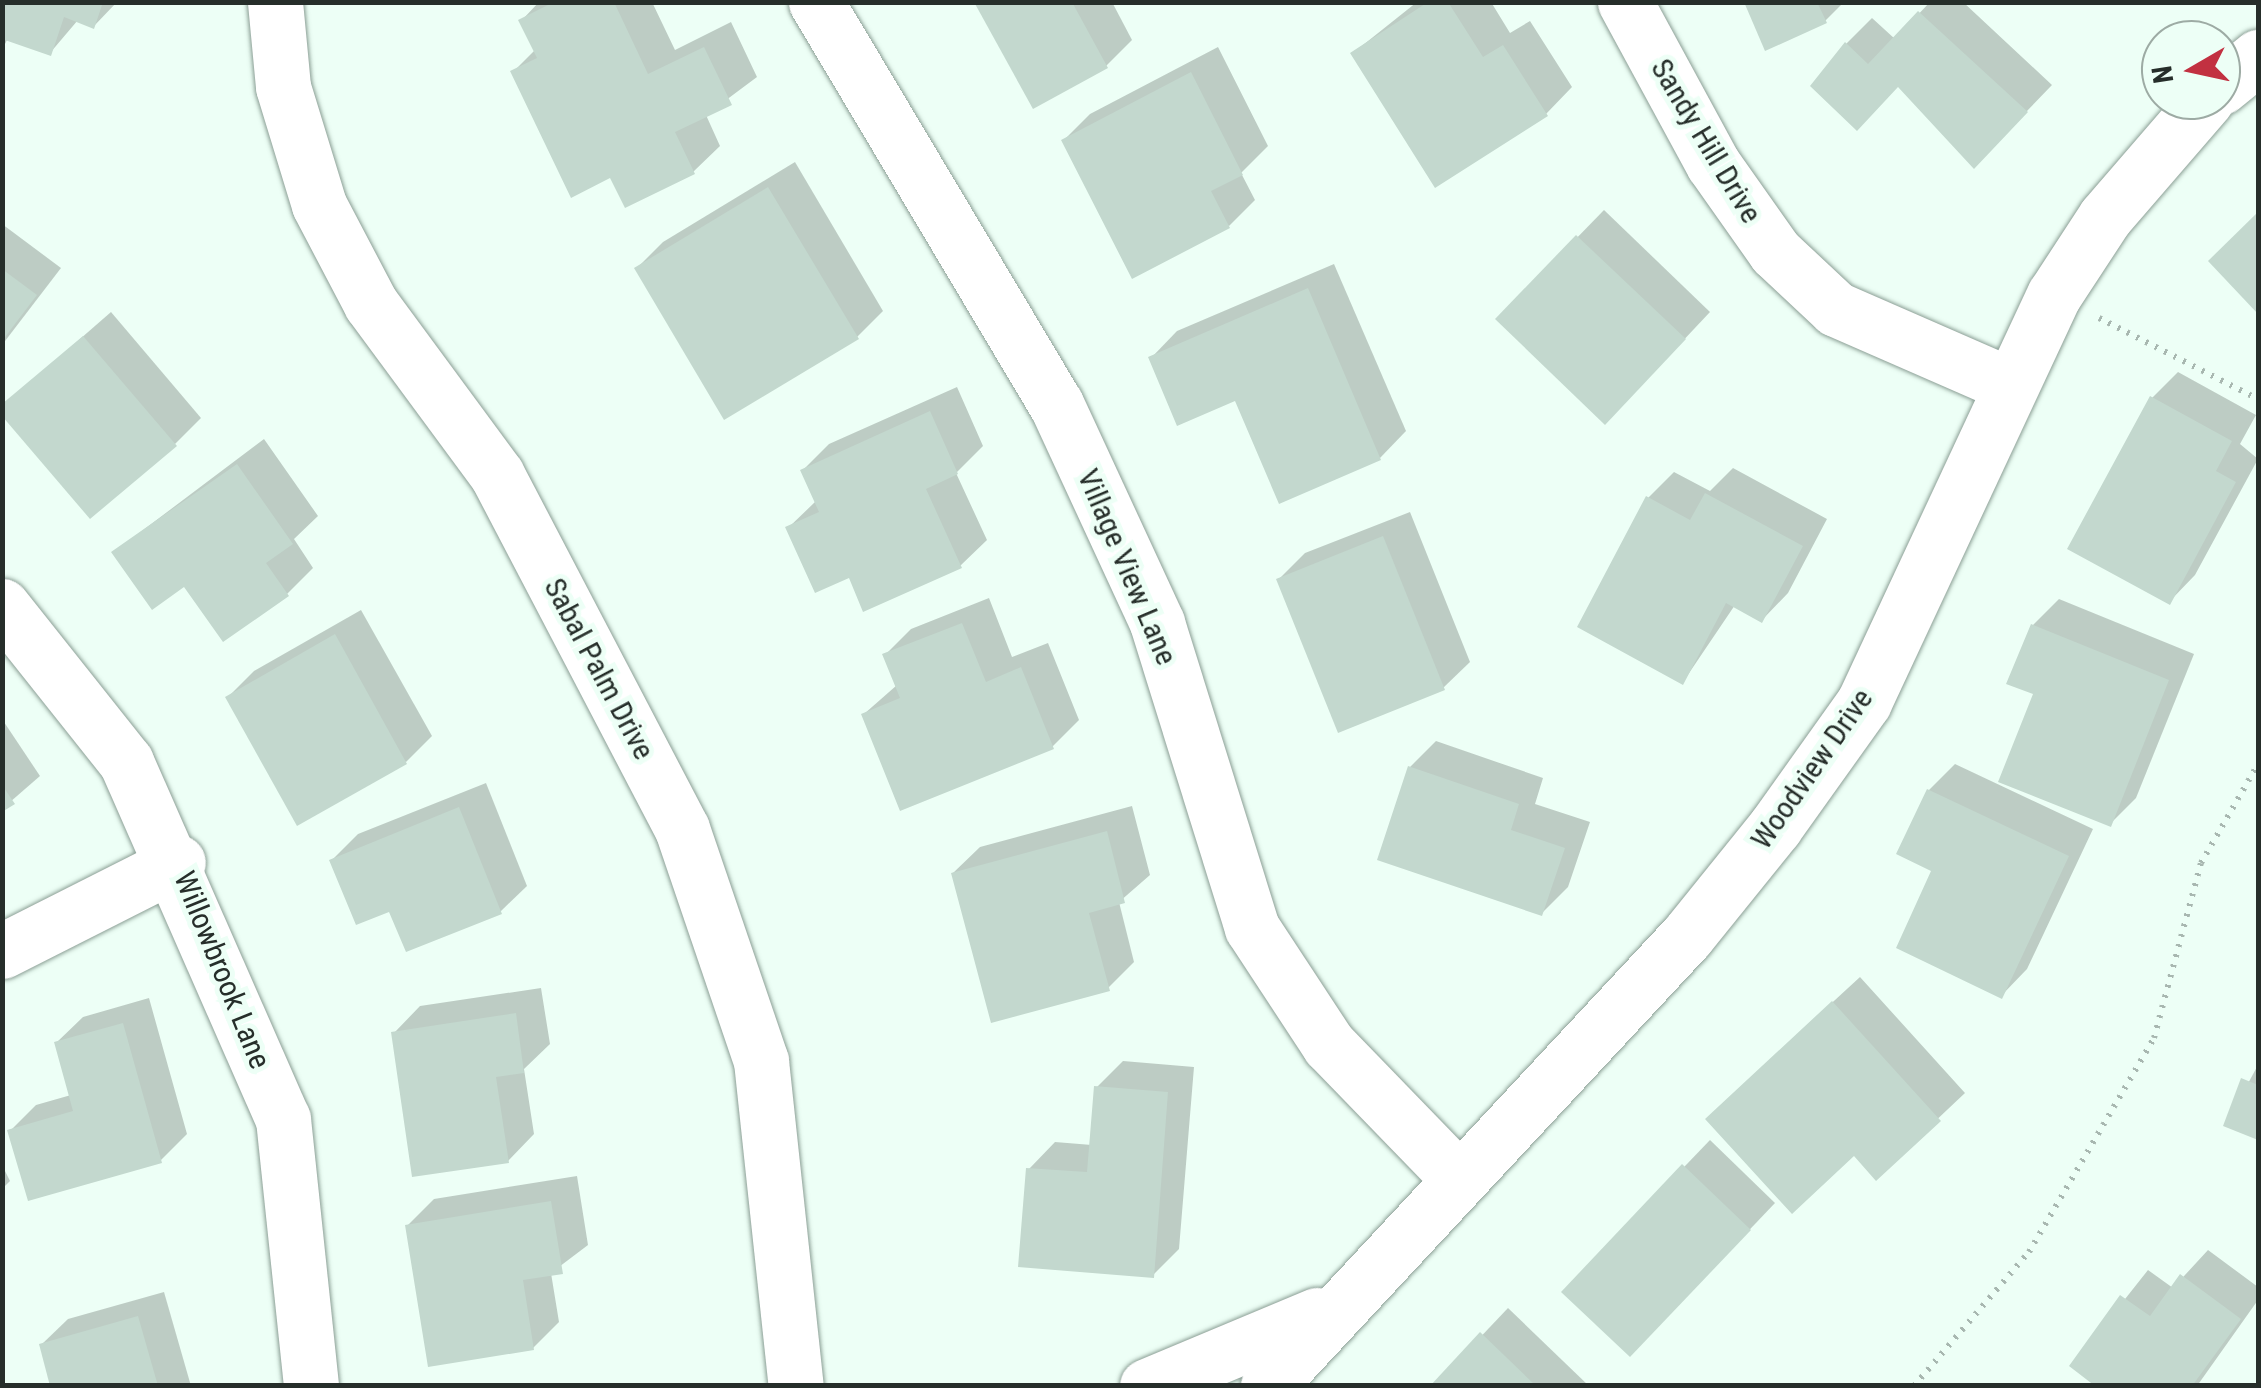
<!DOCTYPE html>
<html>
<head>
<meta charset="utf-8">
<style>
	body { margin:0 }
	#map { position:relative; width:2261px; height:1388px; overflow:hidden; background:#edfff6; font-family:"Roboto Condensed",sans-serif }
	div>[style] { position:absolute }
	.shadow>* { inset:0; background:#0003 }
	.building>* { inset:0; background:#c3d8ce }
	.path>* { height:6px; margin-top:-3px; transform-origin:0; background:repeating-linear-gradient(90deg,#a8b7b0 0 2.5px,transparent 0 10.5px) }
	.roads { filter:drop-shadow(0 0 2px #8b9f95) drop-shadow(0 0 2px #8b9f95) }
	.minor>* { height:55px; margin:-27.5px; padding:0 27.5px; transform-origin:27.5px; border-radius:27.5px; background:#fff }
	span { translate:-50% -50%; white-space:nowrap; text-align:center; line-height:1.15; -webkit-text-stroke:10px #edfff6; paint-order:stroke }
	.street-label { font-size:30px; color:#262e2a }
	.frame { position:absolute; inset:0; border:5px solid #262e2a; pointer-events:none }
	.north { position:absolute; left:2141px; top:20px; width:100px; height:100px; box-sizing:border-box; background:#edfff6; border:2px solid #9daba4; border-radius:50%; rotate:261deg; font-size:28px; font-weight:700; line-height:40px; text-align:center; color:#262e2a }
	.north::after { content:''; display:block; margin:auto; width:35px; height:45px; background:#c23141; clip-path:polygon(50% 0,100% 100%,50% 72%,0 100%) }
</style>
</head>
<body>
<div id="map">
	<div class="shadow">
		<i style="clip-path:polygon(2px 2px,117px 2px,94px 26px,78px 20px,50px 53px,8px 38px,2px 50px)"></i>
		<i style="clip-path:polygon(539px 2px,652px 2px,675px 50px,731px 22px,757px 77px,706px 115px,720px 146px,693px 172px,612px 175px,513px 72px,536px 49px,522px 20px)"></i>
		<i style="clip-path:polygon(977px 2px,1112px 2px,1132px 40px,1106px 66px)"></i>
		<i style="clip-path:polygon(1417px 2px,1491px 2px,1510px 33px,1530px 21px,1572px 87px,1546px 114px,1353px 53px)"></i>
		<i style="clip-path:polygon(1745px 2px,1844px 2px,1825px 21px)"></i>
		<i style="clip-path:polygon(1930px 2px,1963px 2px,2052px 85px,1999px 140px,1899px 84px,1857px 127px,1846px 44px,1872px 18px,1895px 39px)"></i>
		<i style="clip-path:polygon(1218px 47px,1268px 146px,1241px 173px,1255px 200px,1229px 226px,1064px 140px,1090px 114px)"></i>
		<i style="clip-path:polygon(795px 162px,883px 311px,857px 337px,637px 268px,663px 242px)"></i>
		<i style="clip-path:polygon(1604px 210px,1710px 312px,1631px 396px,1498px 319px)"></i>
		<i style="clip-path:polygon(2px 224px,61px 268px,2px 345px)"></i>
		<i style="clip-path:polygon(1334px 264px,1406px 431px,1380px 458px,1151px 358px,1177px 331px)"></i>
		<i style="clip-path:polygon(111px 312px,201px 418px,175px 444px,2px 407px)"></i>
		<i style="clip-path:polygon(2178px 372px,2256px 415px,2240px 444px,2258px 459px,2195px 575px,2169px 602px,2152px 398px)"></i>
		<i style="clip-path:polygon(957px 387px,983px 446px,956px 473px,987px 540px,960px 566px,850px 575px,788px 528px,815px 502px,803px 470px,829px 444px)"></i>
		<i style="clip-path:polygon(264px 439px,318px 516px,294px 539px,313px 568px,287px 594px,185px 584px,114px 552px)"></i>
		<i style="clip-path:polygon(1733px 468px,1827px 519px,1788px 593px,1762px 620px,1735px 605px,1683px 682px,1648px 498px,1674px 472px,1710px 491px)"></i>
		<i style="clip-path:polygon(1410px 512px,1470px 662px,1443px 688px,1279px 579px,1305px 553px)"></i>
		<i style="clip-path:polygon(989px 598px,1012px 657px,1048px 643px,1079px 720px,1052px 747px,864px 714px,897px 685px,885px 655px,911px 629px)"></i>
		<i style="clip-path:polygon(2059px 599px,2194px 654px,2136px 798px,2110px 824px,2036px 693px,2033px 625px)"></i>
		<i style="clip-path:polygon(361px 610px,432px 736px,406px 762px,228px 697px,254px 671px)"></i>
		<i style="clip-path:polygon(2px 719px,40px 776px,2px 809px)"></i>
		<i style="clip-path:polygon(1436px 741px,1543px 778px,1535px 804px,1590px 822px,1568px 887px,1542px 913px,1410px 767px)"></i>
		<i style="clip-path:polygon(1955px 764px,2093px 829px,2027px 969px,2001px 996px,1934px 870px,1900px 853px,1929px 790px)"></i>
		<i style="clip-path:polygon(486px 783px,527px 886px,500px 912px,391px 909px,332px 860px,358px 834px)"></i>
		<i style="clip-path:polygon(1132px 806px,1150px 875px,1119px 902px,1134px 962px,1108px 988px,953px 873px,980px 847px)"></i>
		<i style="clip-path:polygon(1860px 977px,1965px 1093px,1876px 1177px,1854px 1153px,1734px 1093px)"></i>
		<i style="clip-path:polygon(541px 988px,550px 1044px,524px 1069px,534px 1134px,508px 1161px,394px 1033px,420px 1006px)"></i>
		<i style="clip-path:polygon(149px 998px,187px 1134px,161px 1160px,10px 1131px,36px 1105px,71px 1095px,56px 1043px,83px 1017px)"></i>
		<i style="clip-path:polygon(1123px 1061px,1194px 1067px,1179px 1249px,1153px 1275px,1029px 1169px,1055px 1142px,1092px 1145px,1097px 1087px)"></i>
		<i style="clip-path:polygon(2258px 1065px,2258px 1137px,2226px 1124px)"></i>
		<i style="clip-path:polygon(1710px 1140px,1775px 1203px,1656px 1328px,1564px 1292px)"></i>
		<i style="clip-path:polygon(2px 1165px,10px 1181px,2px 1189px)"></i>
		<i style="clip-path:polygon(577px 1176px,588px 1245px,551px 1273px,559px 1322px,533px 1348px,408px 1225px,434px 1199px)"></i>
		<i style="clip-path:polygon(2208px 1250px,2258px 1287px,2258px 1300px,2197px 1386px,2100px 1386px,2072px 1366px,2148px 1270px,2173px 1288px)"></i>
		<i style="clip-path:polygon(164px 1292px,191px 1386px,53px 1386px,41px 1345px,68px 1319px)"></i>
		<i style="clip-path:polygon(1508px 1308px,1589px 1386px,1434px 1386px)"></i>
	</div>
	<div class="building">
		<i style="clip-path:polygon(2px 2px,103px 2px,94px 29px,64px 17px,51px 56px,2px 39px)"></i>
		<i style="clip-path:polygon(554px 2px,614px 2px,648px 74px,704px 47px,732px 105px,675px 132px,695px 174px,625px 208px,610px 178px,571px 198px,510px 71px,537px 58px,518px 20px)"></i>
		<i style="clip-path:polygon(974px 2px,1072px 2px,1108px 68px,1033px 109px)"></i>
		<i style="clip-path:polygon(1428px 2px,1448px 2px,1483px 57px,1503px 45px,1548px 116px,1435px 188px,1350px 53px)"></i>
		<i style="clip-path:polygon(1744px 2px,1817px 2px,1827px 23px,1765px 51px)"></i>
		<i style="clip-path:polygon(1918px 11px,2028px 112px,1974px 169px,1898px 87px,1857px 131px,1810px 86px,1845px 42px,1868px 64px)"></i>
		<i style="clip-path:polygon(1191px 72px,1243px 175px,1211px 191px,1230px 228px,1132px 279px,1061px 140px)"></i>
		<i style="clip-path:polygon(768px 187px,859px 339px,724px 420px,634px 268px)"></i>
		<i style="clip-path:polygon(2258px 212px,2258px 314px,2208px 261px)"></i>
		<i style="clip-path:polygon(1576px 235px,1686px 339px,1605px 425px,1495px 319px)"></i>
		<i style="clip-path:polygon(2px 269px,37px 295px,2px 341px)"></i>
		<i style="clip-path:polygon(1308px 288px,1381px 460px,1279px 504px,1235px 401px,1177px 426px,1148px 357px)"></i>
		<i style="clip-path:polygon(83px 336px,177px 446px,90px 519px,2px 416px,2px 404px)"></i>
		<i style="clip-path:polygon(2150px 396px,2232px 441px,2216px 471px,2236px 482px,2170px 605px,2067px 549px)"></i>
		<i style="clip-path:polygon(930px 411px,958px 474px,926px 489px,962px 568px,863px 612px,849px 578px,815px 593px,785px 527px,819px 512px,800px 470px)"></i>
		<i style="clip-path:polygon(237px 464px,293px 544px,266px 563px,289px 596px,223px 642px,184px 587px,152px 610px,111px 552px)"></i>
		<i style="clip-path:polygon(1705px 493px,1803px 546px,1762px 623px,1726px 603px,1683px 685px,1577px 627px,1646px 496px,1690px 520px)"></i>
		<i style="clip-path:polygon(1383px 536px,1445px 690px,1338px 733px,1276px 579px)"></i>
		<i style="clip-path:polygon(962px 623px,986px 682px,1021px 667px,1054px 749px,900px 811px,861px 714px,900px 698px,882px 654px)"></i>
		<i style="clip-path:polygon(2031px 624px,2169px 680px,2111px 827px,1998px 782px,2033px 694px,2006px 684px)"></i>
		<i style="clip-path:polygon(335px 634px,407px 764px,297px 826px,225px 697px)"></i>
		<i style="clip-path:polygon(1408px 766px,1519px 804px,1511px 830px,1565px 848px,1542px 916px,1377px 860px)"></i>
		<i style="clip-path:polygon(2px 785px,15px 804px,2px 812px)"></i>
		<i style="clip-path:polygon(1927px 789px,2069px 856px,2002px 999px,1896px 948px,1931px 871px,1896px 854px)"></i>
		<i style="clip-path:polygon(459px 807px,502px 914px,406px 952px,389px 912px,356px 925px,329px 860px)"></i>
		<i style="clip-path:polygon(1107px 831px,1125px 903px,1089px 913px,1110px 991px,991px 1023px,951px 873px)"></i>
		<i style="clip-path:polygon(1832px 1001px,1941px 1121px,1876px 1181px,1854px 1156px,1792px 1214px,1705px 1119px)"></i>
		<i style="clip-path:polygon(516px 1013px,524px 1073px,496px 1077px,509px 1163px,412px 1177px,391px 1032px)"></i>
		<i style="clip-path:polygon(123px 1023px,162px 1163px,28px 1201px,7px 1130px,73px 1111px,54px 1042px)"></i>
		<i style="clip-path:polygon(2241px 1078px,2258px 1085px,2258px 1140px,2223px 1126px)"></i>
		<i style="clip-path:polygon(1094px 1086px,1168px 1092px,1154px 1278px,1018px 1267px,1026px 1168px,1087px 1172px)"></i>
		<i style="clip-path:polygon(1682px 1164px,1751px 1230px,1630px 1357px,1561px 1292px)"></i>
		<i style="clip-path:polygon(551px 1201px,563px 1274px,523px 1280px,534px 1350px,428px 1367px,405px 1225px)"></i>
		<i style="clip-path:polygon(2180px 1274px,2241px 1319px,2192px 1386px,2095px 1386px,2069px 1366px,2120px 1295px,2150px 1316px)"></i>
		<i style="clip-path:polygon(138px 1316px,158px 1386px,50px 1386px,39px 1344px)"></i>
		<i style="clip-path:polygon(1480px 1332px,1536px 1386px,1430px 1386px)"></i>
	</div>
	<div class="path">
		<i style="left:2099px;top:318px;width:178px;rotate:27deg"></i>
		<i style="left:1914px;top:1386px;width:177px;rotate:-49.4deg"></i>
		<i style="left:2029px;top:1252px;width:248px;rotate:-59.7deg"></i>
		<i style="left:2154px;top:1038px;width:181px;rotate:-75deg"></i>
		<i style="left:2201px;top:863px;width:114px;rotate:-60.1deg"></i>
	</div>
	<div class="roads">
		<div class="minor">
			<i style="left:275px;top:2px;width:85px;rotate:84.6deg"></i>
			<i style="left:283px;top:87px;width:123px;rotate:73deg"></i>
			<i style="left:319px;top:205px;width:112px;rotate:62.3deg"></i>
			<i style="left:371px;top:304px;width:212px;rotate:53.6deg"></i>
			<i style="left:497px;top:475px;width:399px;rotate:62.4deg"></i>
			<i style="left:682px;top:829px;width:245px;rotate:71.2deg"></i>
			<i style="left:761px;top:1061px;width:327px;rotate:83.9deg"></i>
			<i style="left:816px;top:2px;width:468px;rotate:59.2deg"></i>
			<i style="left:1056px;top:404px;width:241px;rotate:65.2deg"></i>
			<i style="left:1157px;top:623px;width:319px;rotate:72.7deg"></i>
			<i style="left:1252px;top:928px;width:140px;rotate:56.7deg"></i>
			<i style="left:1329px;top:1045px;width:184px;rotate:45.9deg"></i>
			<i style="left:1625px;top:2px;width:184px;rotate:61.5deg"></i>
			<i style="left:1713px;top:164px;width:108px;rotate:54.8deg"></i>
			<i style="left:1775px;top:252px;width:83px;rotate:43.1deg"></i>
			<i style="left:1836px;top:309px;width:188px;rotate:23.6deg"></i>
			<i style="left:2221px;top:87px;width:48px;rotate:-39deg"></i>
			<i style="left:2px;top:606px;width:199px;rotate:51.5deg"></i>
			<i style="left:126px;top:762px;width:390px;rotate:66.3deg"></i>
			<i style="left:283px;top:1119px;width:268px;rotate:84deg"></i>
			<i style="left:2px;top:951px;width:197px;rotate:-26.8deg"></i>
			<i style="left:1147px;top:1386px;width:184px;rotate:-22.7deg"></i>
			<i style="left:1268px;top:1386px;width:615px;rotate:-47.04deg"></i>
			<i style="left:1687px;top:936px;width:140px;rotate:-51.1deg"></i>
			<i style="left:1775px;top:827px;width:153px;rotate:-54.5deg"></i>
			<i style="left:1864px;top:702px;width:449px;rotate:-65deg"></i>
			<i style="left:2054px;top:295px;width:93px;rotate:-56.8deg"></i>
			<i style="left:2105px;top:217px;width:155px;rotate:-49.2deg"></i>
		</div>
	</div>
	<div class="street-label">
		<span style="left:1706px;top:141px;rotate:59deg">Sandy Hill Drive</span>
		<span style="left:1127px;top:567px;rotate:67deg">Village View Lane</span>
		<span style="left:599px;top:669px;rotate:62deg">Sabal Palm Drive</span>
		<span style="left:1812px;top:769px;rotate:-55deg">Woodview Drive</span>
		<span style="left:222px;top:970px;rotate:68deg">Willowbrook Lane</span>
	</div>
	<div class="frame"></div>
	<div class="north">N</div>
</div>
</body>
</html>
